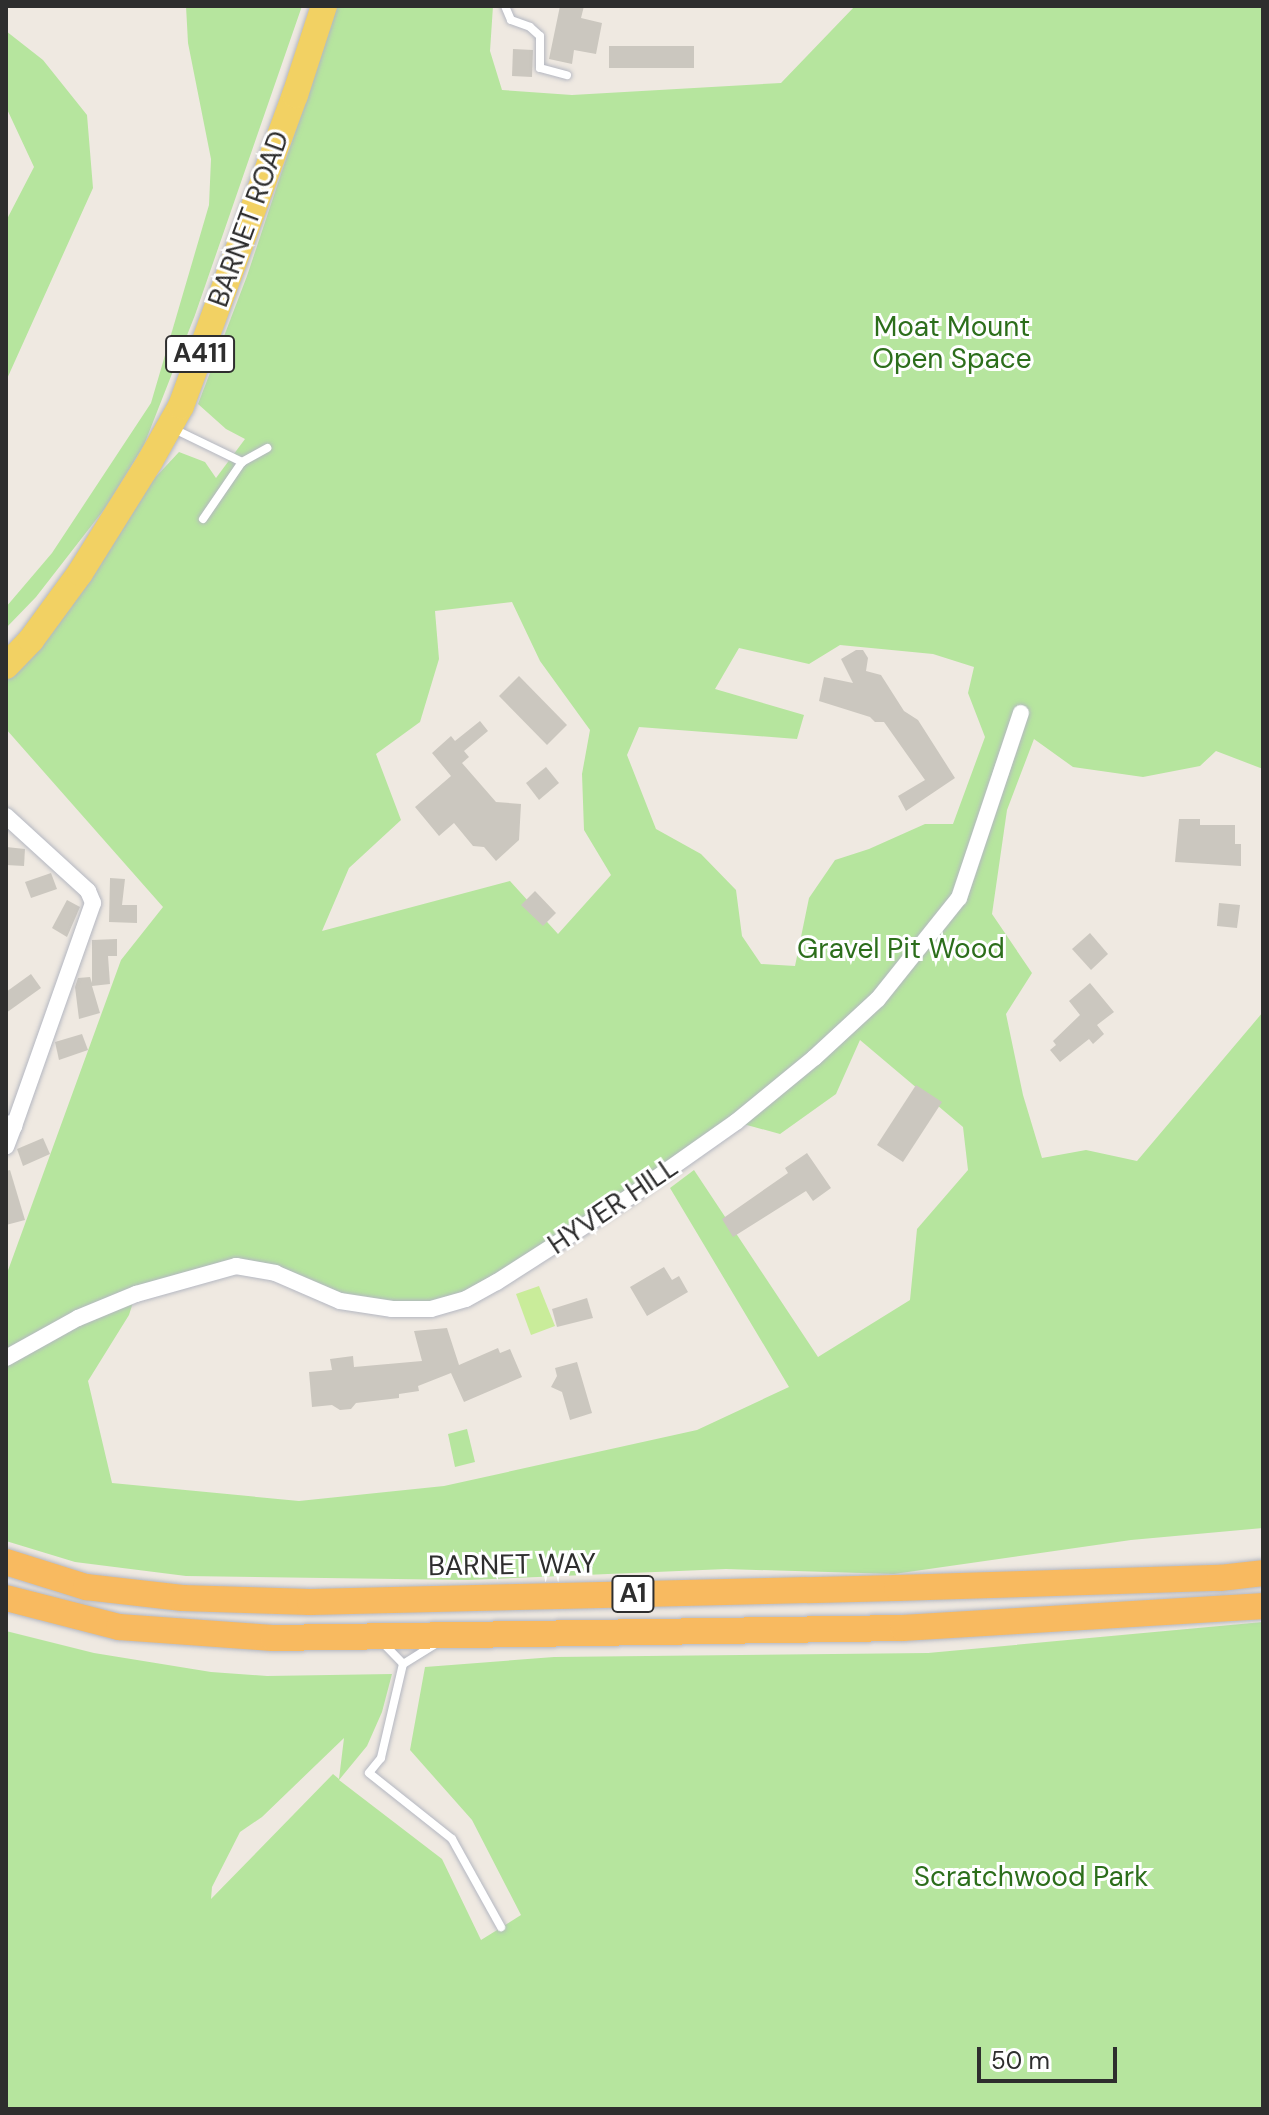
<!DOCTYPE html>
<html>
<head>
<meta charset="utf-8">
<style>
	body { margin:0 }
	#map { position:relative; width:1269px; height:2115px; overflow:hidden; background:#efe9e1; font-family:"DM Sans",sans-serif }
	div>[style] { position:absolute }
	.green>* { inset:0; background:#b6e59e }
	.pitch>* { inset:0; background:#c9ec9a }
	.building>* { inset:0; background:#cbc7bf }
	.roads { filter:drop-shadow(0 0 2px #b4b7c1) drop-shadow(0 0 2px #b4b7c1) }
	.service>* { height:8px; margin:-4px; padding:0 4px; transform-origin:4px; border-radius:4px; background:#fff }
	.minor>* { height:16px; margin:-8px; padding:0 8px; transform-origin:8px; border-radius:8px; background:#fff }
	.primary>* { height:26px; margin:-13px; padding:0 13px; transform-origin:13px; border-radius:13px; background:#f2d163 }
	.trunk>* { height:26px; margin:-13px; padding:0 13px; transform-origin:13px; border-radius:13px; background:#f8ba60 }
	span { translate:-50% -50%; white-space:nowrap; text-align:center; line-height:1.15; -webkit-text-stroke:6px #fff; paint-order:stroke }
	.shield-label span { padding:2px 6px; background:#fff; border:2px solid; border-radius:6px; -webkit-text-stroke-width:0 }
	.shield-label { font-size:26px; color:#2e2e2e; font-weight:700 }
	.street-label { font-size:28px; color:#2e2e2e }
	.park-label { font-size:28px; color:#2c6e1b }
	.frame { position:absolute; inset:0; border:8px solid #2e2e2e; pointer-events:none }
	.scale { position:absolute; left:977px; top:2047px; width:140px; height:36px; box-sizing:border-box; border:4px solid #2e2e2e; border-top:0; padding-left:10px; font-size:24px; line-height:28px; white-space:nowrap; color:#2e2e2e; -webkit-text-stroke:6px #fff; paint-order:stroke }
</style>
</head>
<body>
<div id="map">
	<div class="green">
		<i style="clip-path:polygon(186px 6px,302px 6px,195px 315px,144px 445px,106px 507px,36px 597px,6px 628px,6px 607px,52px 553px,151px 403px,209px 205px,211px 159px,188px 43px)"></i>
		<i style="clip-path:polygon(evenodd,337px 6px,493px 6px,490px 51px,502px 90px,572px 95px,781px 83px,855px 6px,1263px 6px,1263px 769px,1216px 751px,1200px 766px,1143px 777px,1073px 767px,1034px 739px,1007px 810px,992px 914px,1032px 973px,1006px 1014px,1023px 1095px,1042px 1158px,1086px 1150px,1137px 1161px,1263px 1012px,1263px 1528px,1131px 1540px,894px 1574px,726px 1569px,468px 1580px,186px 1576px,75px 1562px,6px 1541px,6px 1276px,121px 960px,163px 907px,6px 729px,6px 677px,68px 611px,152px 481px,179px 452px,205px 462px,216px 478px,245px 439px,226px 429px,198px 404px,247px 276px,337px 6px,512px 602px,540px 661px,590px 730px,582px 774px,584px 830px,611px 875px,558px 934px,510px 881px,322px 931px,349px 868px,401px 820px,376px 754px,420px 722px,439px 659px,435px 611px,512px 602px,337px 6px,840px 645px,933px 654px,974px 667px,968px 693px,985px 737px,953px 824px,925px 824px,869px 849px,835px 860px,809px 898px,795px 966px,761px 964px,742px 936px,736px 890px,701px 854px,656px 829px,627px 755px,639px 727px,797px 739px,804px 715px,715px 689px,739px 648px,809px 664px,840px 645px,337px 6px,860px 1040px,963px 1127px,968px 1170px,917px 1229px,910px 1300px,818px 1357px,694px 1170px,670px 1188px,789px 1387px,697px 1430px,444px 1486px,299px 1501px,112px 1483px,88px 1381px,129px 1315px,136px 1293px,236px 1266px,392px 1309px,466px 1299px,736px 1122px,780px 1134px,836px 1094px,860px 1040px)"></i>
		<i style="clip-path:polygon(6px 31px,43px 60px,87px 115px,93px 188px,6px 381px,6px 221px,34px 167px,6px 107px)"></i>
		<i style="clip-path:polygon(467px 1429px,475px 1462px,455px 1467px,448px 1434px)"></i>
		<i style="clip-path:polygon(evenodd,1263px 1622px,1263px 2109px,6px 2109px,6px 1631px,94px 1653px,211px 1672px,267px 1676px,392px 1674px,382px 1712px,367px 1746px,339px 1780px,442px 1859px,481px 1940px,521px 1915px,472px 1820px,410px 1750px,425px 1667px,554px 1657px,928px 1653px,1263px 1622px,344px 1738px,339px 1779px,333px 1774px,211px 1899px,212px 1887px,240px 1832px,262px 1817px,344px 1738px)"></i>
	</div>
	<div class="pitch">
		<i style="clip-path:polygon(539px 1286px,555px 1326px,531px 1335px,516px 1294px)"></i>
	</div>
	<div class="building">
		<i style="clip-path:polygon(560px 6px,584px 6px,581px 18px,602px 23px,596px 54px,574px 50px,572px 64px,549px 59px)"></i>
		<i style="clip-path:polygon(609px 46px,694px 46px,694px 68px,609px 68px)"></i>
		<i style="clip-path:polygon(513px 49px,533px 50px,532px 77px,512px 76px)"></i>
		<i style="clip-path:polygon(856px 650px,863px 650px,868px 658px,866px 671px,881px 675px,904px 711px,918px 720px,955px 778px,906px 811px,898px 796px,925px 780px,884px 722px,875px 722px,870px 717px,819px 701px,824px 677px,853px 683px,841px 659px)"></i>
		<i style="clip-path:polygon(519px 676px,567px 725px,547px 745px,499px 696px)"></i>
		<i style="clip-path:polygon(480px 721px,488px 731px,464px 751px,469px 757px,462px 763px,496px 802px,521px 804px,519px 840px,496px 861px,484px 847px,473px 846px,454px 823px,439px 836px,415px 807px,451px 776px,432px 753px,451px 736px,455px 741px)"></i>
		<i style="clip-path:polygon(546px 767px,559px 783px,539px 800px,526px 783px)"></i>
		<i style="clip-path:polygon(1179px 819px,1200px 819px,1200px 825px,1235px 825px,1235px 844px,1241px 844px,1241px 866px,1175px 862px)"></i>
		<i style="clip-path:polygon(6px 847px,25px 849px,24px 866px,6px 865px)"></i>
		<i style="clip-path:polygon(51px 873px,57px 889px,31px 898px,25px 882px)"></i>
		<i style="clip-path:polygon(110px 878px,125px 879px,122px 905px,137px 905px,137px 923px,109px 922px)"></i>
		<i style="clip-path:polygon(535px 891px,556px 913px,543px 926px,521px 905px)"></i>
		<i style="clip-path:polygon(67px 900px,80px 907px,67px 937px,52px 928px)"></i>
		<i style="clip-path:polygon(1219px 903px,1240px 905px,1237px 928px,1217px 926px)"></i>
		<i style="clip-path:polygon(1090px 933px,1108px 954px,1091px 970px,1072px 949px)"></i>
		<i style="clip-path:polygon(117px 939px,117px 956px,108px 956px,110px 984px,92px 986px,100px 1013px,79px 1019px,75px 987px,78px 978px,90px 977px,92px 983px,92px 940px)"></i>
		<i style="clip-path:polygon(31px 974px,41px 988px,6px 1013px,6px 992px)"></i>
		<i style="clip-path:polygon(1090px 983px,1114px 1012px,1097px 1025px,1104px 1034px,1093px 1044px,1089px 1039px,1060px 1062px,1050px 1050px,1056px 1045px,1053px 1041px,1080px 1015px,1069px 1001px)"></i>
		<i style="clip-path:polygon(82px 1034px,88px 1050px,59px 1060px,55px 1042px)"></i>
		<i style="clip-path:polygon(916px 1085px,942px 1102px,903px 1162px,877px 1145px)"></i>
		<i style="clip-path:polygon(43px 1138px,50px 1154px,23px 1166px,17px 1149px)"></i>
		<i style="clip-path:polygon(807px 1153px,831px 1188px,813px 1201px,806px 1191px,733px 1237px,722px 1219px,788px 1173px,785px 1168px)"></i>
		<i style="clip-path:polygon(10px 1170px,25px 1220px,6px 1225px,6px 1171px)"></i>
		<i style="clip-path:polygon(664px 1267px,672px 1280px,679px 1276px,688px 1292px,647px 1316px,630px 1287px)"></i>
		<i style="clip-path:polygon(587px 1298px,593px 1318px,557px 1327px,552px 1309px)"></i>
		<i style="clip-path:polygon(447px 1328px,459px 1365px,498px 1348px,500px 1353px,510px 1349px,522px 1377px,464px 1402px,451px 1373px,418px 1386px,419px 1391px,399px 1394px,399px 1398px,356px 1403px,351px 1409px,340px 1410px,332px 1405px,312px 1407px,309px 1372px,332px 1370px,330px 1359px,353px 1356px,354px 1367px,422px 1361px,414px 1331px)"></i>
		<i style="clip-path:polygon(577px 1362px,592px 1413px,570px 1420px,562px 1392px,551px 1387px,557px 1376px,555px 1368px)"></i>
	</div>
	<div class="roads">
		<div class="service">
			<i style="left:505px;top:6px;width:15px;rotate:67deg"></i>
			<i style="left:511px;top:20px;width:20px;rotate:20deg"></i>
			<i style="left:530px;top:27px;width:13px;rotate:42deg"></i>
			<i style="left:540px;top:36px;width:32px;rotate:90deg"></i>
			<i style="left:540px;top:68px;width:28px;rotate:15deg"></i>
			<i style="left:174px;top:429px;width:76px;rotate:25.9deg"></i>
			<i style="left:203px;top:519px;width:69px;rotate:-55.6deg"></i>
			<i style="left:242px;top:462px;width:29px;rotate:-29deg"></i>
			<i style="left:382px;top:1642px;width:30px;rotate:46deg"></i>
			<i style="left:437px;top:1643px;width:40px;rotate:148deg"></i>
			<i style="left:403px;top:1664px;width:97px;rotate:103.2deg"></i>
			<i style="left:381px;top:1758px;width:19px;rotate:129deg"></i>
			<i style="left:369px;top:1773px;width:106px;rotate:38.5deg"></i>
			<i style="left:452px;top:1839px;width:101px;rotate:60.9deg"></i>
		</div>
		<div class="minor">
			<i style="left:6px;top:816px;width:111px;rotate:42.4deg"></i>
			<i style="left:88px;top:891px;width:13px;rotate:67deg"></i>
			<i style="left:93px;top:903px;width:237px;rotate:109.5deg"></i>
			<i style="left:6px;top:1123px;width:9px;rotate:21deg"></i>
			<i style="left:14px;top:1126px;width:22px;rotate:111deg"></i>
			<i style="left:6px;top:1358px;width:82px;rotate:-29.1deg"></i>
			<i style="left:78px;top:1318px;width:63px;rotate:-22.5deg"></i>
			<i style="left:136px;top:1294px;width:104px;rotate:-15.6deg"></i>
			<i style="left:236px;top:1266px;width:40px;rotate:10deg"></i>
			<i style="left:275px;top:1273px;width:71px;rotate:23.3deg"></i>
			<i style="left:340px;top:1301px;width:53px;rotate:8.7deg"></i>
			<i style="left:392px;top:1309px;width:39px"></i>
			<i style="left:431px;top:1309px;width:36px;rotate:-16deg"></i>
			<i style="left:466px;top:1299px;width:35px;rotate:-29deg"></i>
			<i style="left:497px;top:1282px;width:159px;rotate:-32.7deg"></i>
			<i style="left:631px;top:1196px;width:128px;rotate:-35.2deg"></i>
			<i style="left:736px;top:1122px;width:101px;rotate:-39.4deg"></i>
			<i style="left:814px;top:1058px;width:87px;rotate:-42.7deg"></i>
			<i style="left:878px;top:999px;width:129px;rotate:-51.3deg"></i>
			<i style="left:959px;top:898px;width:195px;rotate:-71.5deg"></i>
		</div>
		<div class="primary">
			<i style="left:6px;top:666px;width:36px;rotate:-46deg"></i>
			<i style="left:31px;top:640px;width:83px;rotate:-53.8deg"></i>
			<i style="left:80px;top:573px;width:132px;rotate:-58deg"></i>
			<i style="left:150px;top:461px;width:63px;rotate:-60.6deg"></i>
			<i style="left:181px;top:406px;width:331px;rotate:-69.9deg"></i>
			<i style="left:295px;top:95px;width:94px;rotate:-72deg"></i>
		</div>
		<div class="trunk">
			<i style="left:6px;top:1562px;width:84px;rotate:17.4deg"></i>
			<i style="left:86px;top:1587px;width:97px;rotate:6.5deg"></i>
			<i style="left:182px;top:1598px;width:128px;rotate:1.8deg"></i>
			<i style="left:310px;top:1602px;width:587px;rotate:-1.37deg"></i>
			<i style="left:897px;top:1588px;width:323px;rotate:-1.8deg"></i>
			<i style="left:1220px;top:1578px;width:43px;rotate:-6.6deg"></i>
			<i style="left:6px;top:1598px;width:117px;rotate:14.4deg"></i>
			<i style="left:119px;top:1627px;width:154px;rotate:4.1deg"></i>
			<i style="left:273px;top:1638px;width:630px;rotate:-0.91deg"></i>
			<i style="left:903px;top:1628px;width:361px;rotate:-3.5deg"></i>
		</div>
	</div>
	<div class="shield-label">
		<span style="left:200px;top:354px">A411</span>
		<span style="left:633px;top:1594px">A1</span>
	</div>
	<div class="street-label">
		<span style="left:249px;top:219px;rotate:-70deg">BARNET ROAD</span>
		<span style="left:613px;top:1206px;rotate:-34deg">HYVER HILL</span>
		<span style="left:512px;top:1565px;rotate:-1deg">BARNET WAY</span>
	</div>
	<div class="park-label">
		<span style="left:952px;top:343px">Moat Mount<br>Open Space</span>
		<span style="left:901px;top:949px">Gravel Pit Wood</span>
		<span style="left:1031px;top:1877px">Scratchwood Park</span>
	</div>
	<div class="frame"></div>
	<div class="scale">50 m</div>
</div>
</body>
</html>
